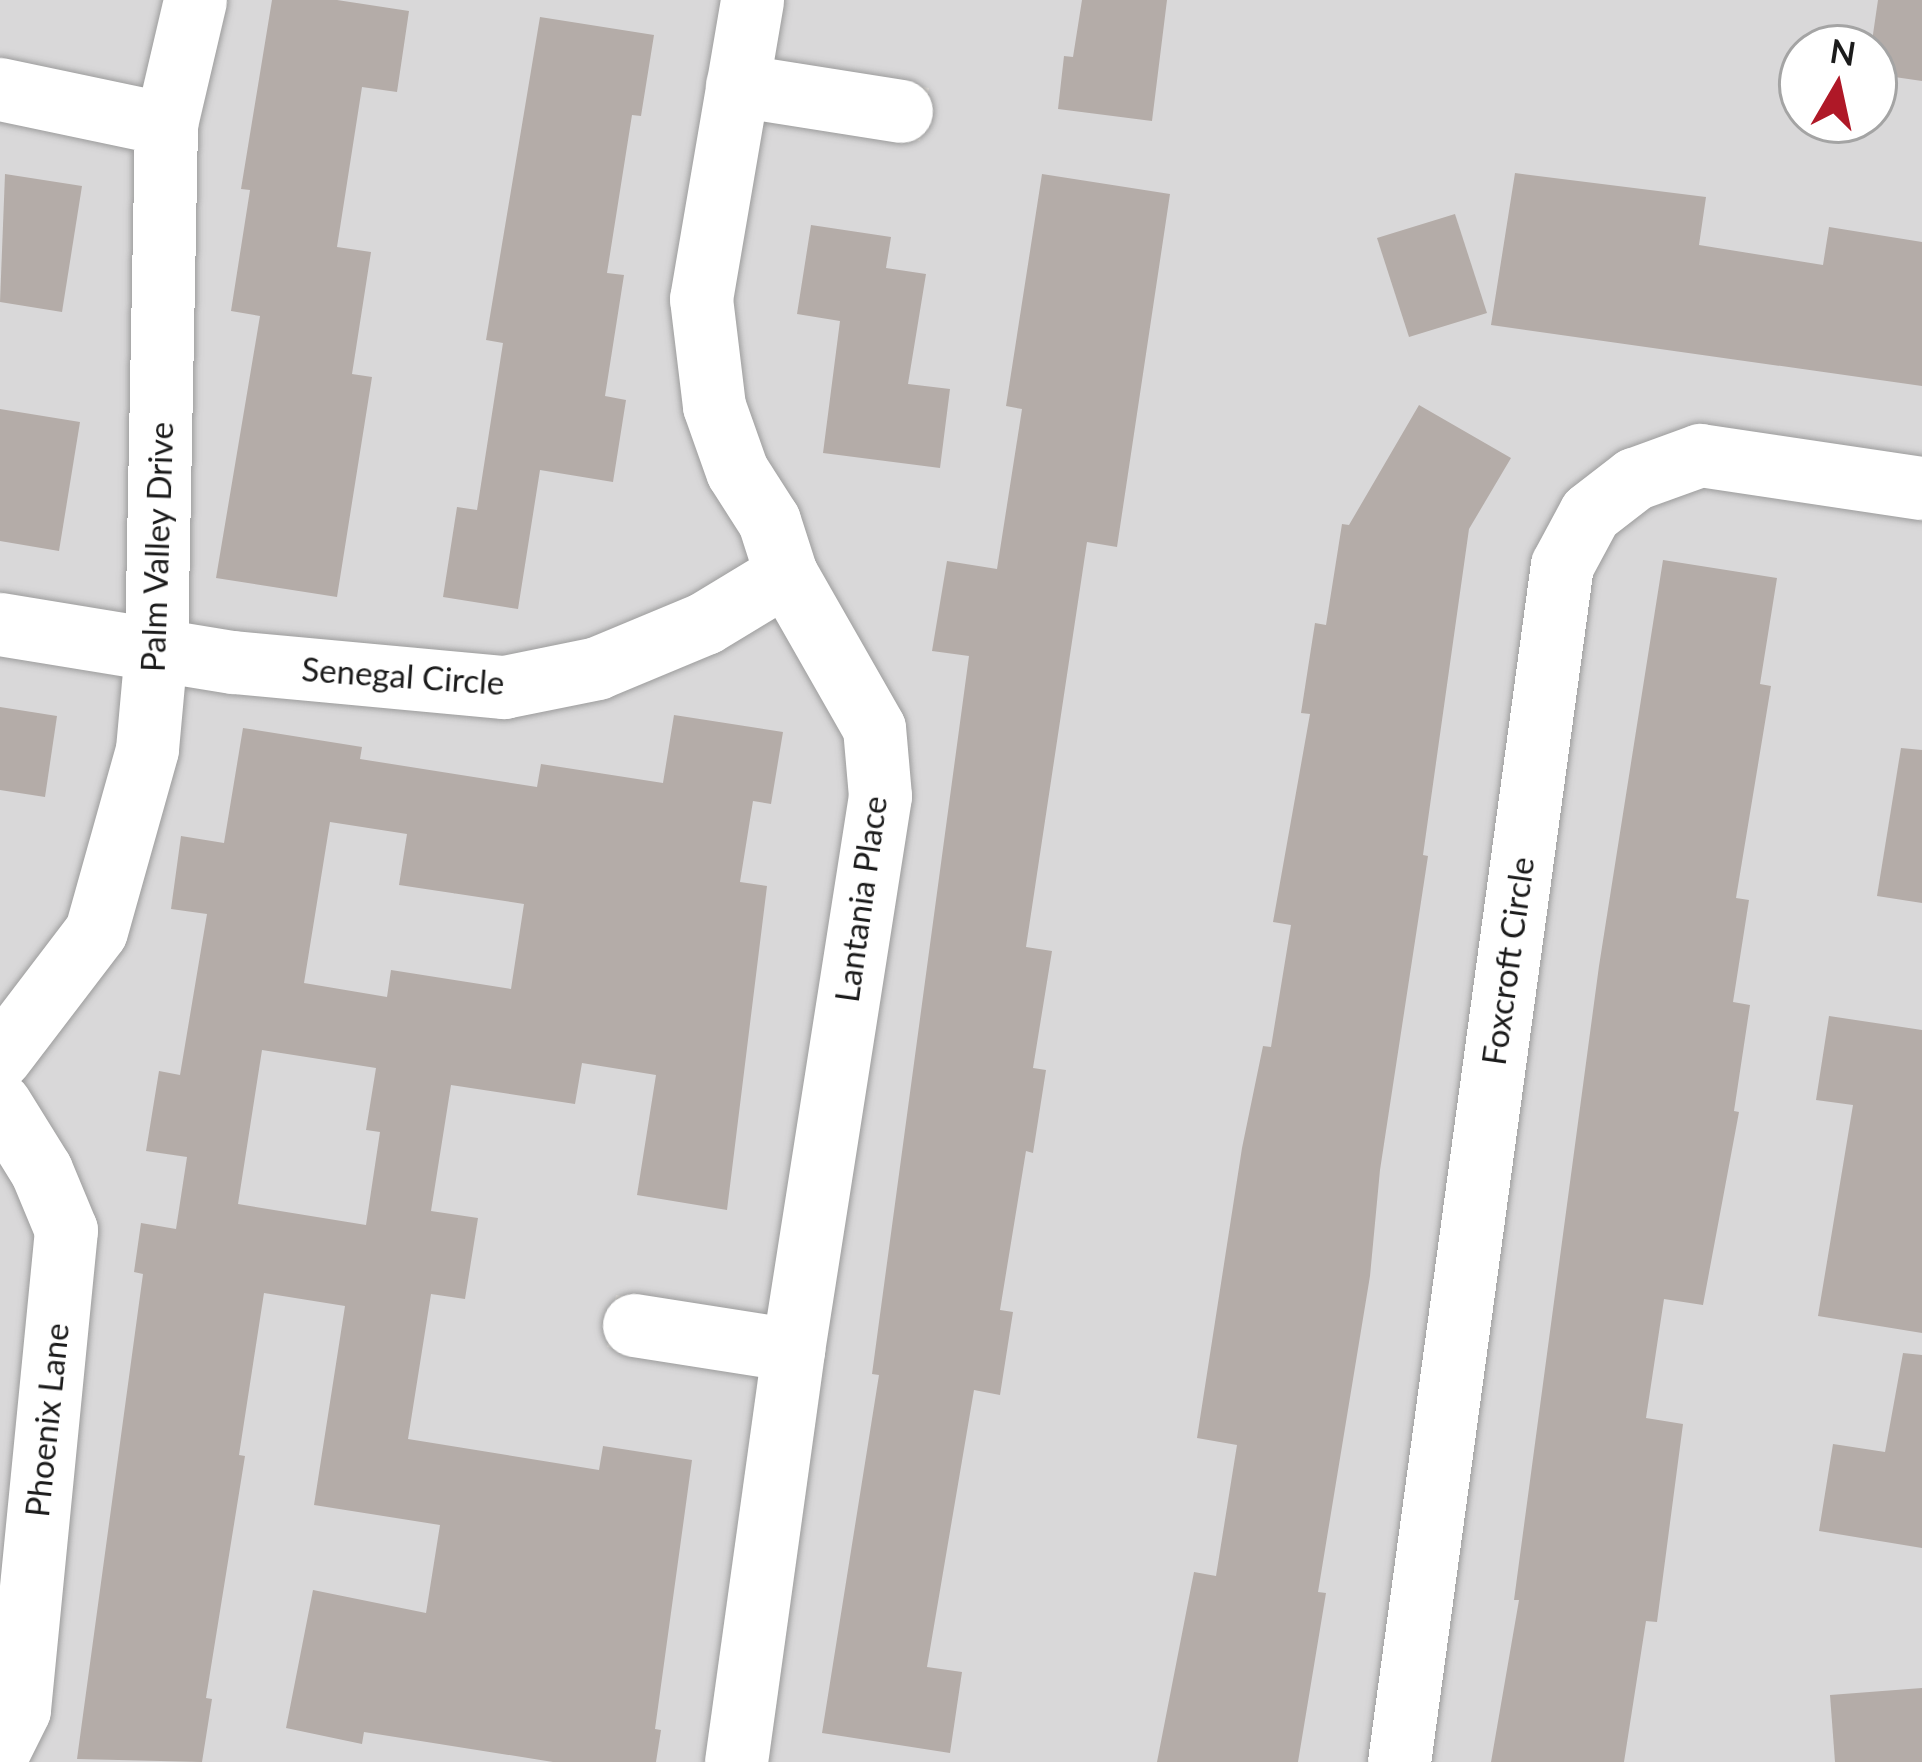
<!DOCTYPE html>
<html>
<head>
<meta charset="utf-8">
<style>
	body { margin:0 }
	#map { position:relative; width:1922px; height:1762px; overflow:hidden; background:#ece8e2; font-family:Lato,sans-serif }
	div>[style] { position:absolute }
	.residential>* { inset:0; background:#d9d8d9 }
	.building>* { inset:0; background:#b4aca8 }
	.roads { filter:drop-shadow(0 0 3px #9c9c9c) drop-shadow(0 0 3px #9c9c9c) }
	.minor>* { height:63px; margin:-31.5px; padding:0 31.5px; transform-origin:31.5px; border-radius:31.5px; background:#fff }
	span { translate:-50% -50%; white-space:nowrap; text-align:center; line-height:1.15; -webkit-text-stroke:9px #fff; paint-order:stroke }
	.street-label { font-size:33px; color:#1b1b1b }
	.north { position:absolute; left:1778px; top:24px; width:120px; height:120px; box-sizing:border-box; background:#fff; border:3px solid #a4a4a4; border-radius:50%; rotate:9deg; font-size:33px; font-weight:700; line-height:48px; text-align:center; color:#1b1b1b }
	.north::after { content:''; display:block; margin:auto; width:42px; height:54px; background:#af1827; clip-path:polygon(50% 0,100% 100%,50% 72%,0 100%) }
</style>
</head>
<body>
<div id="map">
	<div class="residential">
		<i style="clip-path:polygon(0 0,171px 0,149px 93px,0 62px)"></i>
		<i style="clip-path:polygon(219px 0,729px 0,679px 295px,756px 562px,695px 598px,591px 642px,503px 660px,181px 626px,189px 127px)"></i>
		<i style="clip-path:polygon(evenodd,777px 0,1922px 0,1922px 461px,1577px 491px,1374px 1762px,760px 1762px,903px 800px,737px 398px,726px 299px,757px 115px,920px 141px,929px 88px,766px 62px,777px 0,1802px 48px,1874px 48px,1874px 120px,1802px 120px,1802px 48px)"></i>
		<i style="clip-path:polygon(0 117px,141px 147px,133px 619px,0 597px)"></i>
		<i style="clip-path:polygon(1701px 483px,1922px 516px,1922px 1762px,1423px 1762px,1585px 573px,1607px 532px,1644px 504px)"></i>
		<i style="clip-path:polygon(777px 610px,850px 738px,855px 797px,773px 1320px,616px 1295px,607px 1347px,765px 1373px,712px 1762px,19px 1762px,90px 1232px,14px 1079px,177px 681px,384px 707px)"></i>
		<i style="clip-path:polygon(0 652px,130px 673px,123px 745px,74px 919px,0 1018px)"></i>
		<i style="clip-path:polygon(0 1151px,41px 1236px,0 1659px)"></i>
	</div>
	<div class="building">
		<i style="clip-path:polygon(272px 0,337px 0,409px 11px,397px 92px,362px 87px,337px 247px,371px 252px,352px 374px,372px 377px,337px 597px,216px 578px,260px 316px,231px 311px,250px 190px,241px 189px)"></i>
		<i style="clip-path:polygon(1082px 0,1167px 0,1152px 121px,1058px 109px,1064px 56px,1073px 57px)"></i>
		<i style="clip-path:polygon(1878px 0,1922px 0,1922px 81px,1874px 74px,1871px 48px)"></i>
		<i style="clip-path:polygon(540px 17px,654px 35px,641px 116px,632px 115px,607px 273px,624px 275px,605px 396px,626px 400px,613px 482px,540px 470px,518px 609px,443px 597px,457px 507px,477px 510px,503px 343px,486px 340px)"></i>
		<i style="clip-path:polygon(1515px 173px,1706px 197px,1699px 245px,1823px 265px,1829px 227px,1922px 242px,1922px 386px,1491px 325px)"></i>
		<i style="clip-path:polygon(5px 174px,82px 186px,62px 312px,0 302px)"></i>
		<i style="clip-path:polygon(1042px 174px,1170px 194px,1117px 547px,1087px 542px,1026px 947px,1052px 951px,1033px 1068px,1046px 1070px,1033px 1153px,1026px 1151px,1000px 1310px,1013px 1312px,1000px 1395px,974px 1390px,927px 1667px,962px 1672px,950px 1753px,822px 1733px,879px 1375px,872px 1374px,969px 656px,932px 651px,947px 561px,997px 569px,1022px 409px,1006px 406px)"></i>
		<i style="clip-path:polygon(1455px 214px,1487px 313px,1409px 337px,1377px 238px)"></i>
		<i style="clip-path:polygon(811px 225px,891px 237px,886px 268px,926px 274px,908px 384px,950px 389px,940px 468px,823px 453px,840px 321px,797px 314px)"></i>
		<i style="clip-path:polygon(1419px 405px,1511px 458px,1469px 529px,1423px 855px,1428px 856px,1380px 1170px,1370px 1276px,1318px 1592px,1326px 1593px,1298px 1762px,1157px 1762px,1194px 1572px,1216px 1576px,1237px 1445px,1197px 1438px,1242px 1148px,1263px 1046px,1271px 1047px,1291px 925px,1273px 922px,1310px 714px,1301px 713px,1315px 623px,1326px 625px,1342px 524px,1349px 525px)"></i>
		<i style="clip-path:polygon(0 409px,80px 422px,59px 551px,0 541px)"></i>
		<i style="clip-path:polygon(1663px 560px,1777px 578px,1760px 684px,1771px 686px,1736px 898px,1749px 900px,1733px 1002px,1750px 1005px,1734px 1111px,1739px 1112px,1703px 1305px,1664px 1299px,1646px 1418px,1683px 1424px,1657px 1622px,1646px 1621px,1624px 1762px,1491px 1762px,1519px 1600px,1514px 1600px,1599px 966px)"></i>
		<i style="clip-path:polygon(0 707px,57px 716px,45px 797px,0 790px)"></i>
		<i style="clip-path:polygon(evenodd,674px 715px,783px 732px,771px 804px,753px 801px,740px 882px,767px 886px,727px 1210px,637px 1195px,656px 1075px,582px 1063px,575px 1104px,451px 1085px,431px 1211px,478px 1218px,465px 1299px,431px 1294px,408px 1439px,599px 1470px,603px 1446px,692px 1460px,655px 1729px,661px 1730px,656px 1762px,553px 1762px,364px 1732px,362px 1744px,286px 1728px,313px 1590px,426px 1613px,440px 1525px,314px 1505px,345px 1306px,264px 1293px,239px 1455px,245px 1456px,206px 1698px,212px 1699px,202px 1762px,77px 1759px,143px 1274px,134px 1272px,141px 1223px,176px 1229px,187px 1157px,146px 1151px,159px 1071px,180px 1075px,207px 914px,171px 909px,181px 836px,224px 843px,243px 728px,362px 747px,360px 759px,537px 787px,541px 764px,663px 783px,674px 715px,330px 822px,407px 834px,399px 885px,524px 904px,511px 989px,391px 970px,387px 997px,304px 983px,330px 822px,674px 715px,262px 1050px,376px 1068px,366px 1130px,380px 1132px,366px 1225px,238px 1204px,262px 1050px)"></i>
		<i style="clip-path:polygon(1901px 748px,1922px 750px,1922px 903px,1877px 896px)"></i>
		<i style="clip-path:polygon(1829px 1016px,1922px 1030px,1922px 1333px,1818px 1316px,1853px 1105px,1816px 1100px)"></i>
		<i style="clip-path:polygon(1903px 1353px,1922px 1355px,1922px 1548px,1819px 1531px,1833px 1444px,1885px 1452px)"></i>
		<i style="clip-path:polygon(1922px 1688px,1922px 1762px,1835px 1762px,1830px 1695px)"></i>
	</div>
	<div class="roads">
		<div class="minor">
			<i style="left:737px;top:85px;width:166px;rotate:9deg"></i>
			<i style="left:0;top:89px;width:170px;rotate:11.9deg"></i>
			<i style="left:0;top:624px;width:236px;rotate:9.3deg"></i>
			<i style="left:233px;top:662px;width:272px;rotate:5.3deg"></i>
			<i style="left:504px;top:687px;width:95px;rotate:-11.5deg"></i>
			<i style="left:597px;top:668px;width:117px;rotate:-22.6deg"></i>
			<i style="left:705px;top:623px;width:95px;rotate:-31.2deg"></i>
			<i style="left:0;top:1057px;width:158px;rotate:-52.7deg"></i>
			<i style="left:96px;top:931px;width:189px;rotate:-74.3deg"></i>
			<i style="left:147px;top:749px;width:99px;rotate:-84.8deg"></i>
			<i style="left:156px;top:650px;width:526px;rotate:-88.91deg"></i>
			<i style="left:166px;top:124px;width:127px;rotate:-76.8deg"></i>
			<i style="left:0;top:1104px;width:78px;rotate:58.2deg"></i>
			<i style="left:41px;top:1170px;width:65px;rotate:67.4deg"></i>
			<i style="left:66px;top:1230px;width:482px;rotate:95.6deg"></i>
			<i style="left:19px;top:1710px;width:42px;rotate:116.6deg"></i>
			<i style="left:634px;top:1325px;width:161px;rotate:8.9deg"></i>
			<i style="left:736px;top:1762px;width:416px;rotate:-82.1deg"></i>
			<i style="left:793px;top:1350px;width:561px;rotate:-81.08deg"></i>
			<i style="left:880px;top:796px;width:68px;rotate:-95deg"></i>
			<i style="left:874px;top:728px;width:177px;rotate:-119.7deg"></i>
			<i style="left:786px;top:574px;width:56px;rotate:-107.8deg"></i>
			<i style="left:769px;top:521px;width:59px;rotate:-122.6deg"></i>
			<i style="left:737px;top:471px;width:69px;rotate:-109.5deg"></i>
			<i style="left:714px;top:406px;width:108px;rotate:-96.9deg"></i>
			<i style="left:701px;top:299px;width:303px;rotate:-80.3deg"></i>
			<i style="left:1399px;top:1762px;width:1208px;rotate:-82.25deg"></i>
			<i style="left:1562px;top:565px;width:59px;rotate:-61.7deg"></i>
			<i style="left:1590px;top:513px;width:56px;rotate:-37.7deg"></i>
			<i style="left:1634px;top:479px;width:70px;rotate:-20deg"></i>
			<i style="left:1700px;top:455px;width:224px;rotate:8.5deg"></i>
		</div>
	</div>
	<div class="street-label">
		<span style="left:157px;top:547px;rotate:-88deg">Palm Valley Drive</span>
		<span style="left:403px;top:676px;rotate:4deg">Senegal Circle</span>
		<span style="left:861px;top:899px;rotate:-82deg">Lantania Place</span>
		<span style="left:1508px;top:961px;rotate:-82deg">Foxcroft Circle</span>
		<span style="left:47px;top:1420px;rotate:-84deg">Phoenix Lane</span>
	</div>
	<div class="north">N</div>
</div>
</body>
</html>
